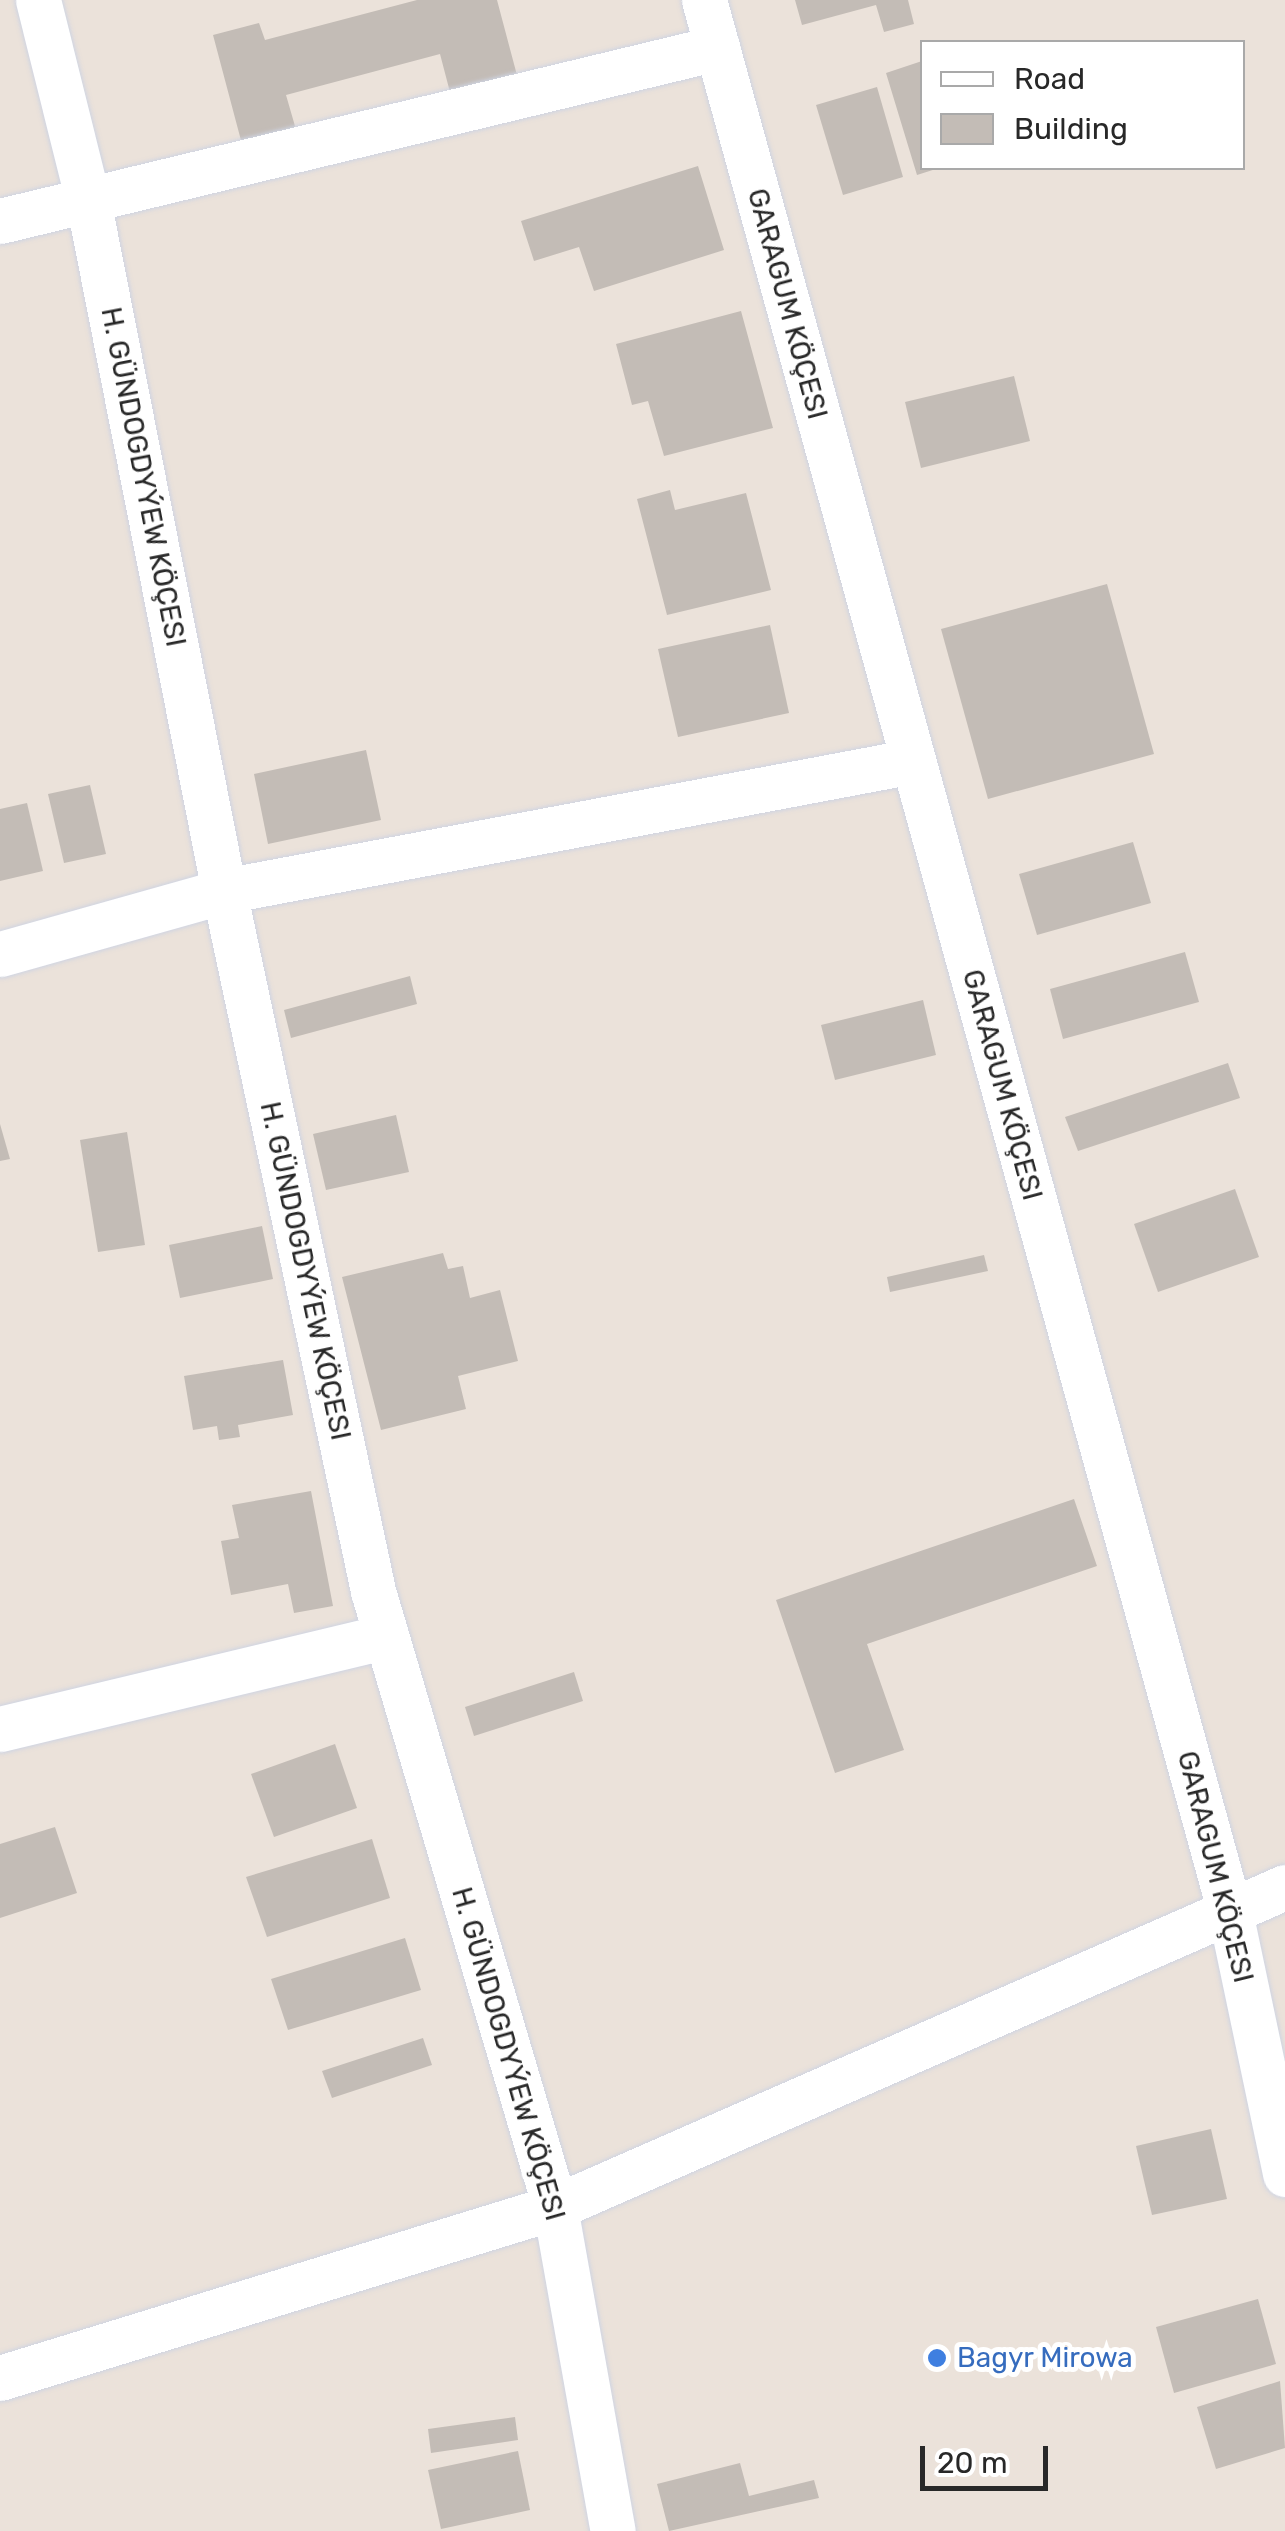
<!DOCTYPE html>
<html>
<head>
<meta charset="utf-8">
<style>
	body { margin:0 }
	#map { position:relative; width:1285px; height:2531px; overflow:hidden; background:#ebe2da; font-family:Rubik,sans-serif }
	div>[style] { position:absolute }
	.building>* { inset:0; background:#c3bcb6 }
	.roads { filter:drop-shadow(0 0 2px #cfd4e2) drop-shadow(0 0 2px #cfd4e2) }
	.minor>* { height:45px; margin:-22.5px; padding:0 22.5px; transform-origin:22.5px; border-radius:22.5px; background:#fff }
	.dots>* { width:28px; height:28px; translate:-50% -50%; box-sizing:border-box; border:5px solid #fff; border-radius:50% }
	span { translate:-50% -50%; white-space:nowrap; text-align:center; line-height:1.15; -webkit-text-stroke:10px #fff; paint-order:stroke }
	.street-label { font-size:28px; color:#282828 }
	.shop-label { font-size:28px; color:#366cbe }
	.left { translate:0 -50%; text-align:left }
	.legend { position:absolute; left:920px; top:40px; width:325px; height:130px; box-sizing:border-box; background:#fff; border:2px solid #a9a9a9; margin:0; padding:12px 18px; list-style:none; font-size:30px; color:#282828 }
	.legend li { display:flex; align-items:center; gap:20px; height:50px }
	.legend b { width:50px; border:2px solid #a9a9a9 }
	.scale { position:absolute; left:920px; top:2446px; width:128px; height:45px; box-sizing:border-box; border:5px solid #282828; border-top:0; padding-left:12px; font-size:30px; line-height:35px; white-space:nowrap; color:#282828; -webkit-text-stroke:8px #fff; paint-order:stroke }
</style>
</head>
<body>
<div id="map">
	<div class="building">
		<i style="clip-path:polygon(417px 0,497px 0,518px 79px,451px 96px,440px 54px,286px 95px,297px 133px,243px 148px,213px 35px,259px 23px,265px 40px)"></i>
		<i style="clip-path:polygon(795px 0,908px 0,914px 24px,884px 32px,876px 5px,802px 25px)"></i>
		<i style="clip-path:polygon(922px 61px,922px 168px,939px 168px,917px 175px,886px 73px)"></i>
		<i style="clip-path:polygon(877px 87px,903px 177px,843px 195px,816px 105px)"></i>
		<i style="clip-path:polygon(698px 166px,724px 250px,594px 291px,579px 247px,534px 261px,521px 221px)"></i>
		<i style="clip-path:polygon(741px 311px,773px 428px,664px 456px,648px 401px,632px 405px,616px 344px)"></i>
		<i style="clip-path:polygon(1014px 376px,1030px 441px,921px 468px,905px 402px)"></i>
		<i style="clip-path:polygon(670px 490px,675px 510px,746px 493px,771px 590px,667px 615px,637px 499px)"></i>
		<i style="clip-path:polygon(1107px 584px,1154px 754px,988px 799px,941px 629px)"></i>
		<i style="clip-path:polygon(770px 625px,789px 713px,678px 737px,658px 649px)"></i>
		<i style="clip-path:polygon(366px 750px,381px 820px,268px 844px,254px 774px)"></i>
		<i style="clip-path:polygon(90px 785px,106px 854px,64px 863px,48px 794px)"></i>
		<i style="clip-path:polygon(27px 803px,43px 871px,0 881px,0 809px)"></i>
		<i style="clip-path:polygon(1133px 842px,1151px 903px,1037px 935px,1019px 874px)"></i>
		<i style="clip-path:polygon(1185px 952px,1199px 1002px,1063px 1039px,1050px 989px)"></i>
		<i style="clip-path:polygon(410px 976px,417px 1004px,291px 1038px,284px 1010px)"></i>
		<i style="clip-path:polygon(923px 1000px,936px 1055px,835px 1080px,821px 1025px)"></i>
		<i style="clip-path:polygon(1228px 1063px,1240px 1098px,1078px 1151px,1065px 1117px)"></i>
		<i style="clip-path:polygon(396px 1115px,409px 1172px,326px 1190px,313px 1134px)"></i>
		<i style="clip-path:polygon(0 1124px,10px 1159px,0 1161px)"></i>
		<i style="clip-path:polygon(127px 1132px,145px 1245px,98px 1252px,80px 1140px)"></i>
		<i style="clip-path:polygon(1235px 1189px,1259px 1257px,1158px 1292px,1134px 1224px)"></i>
		<i style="clip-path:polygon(262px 1226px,273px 1279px,180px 1298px,169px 1245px)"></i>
		<i style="clip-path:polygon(443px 1253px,448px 1269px,463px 1266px,470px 1298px,500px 1290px,518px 1361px,458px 1376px,466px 1409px,381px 1430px,342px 1277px)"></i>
		<i style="clip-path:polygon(984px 1255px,988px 1271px,890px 1292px,887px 1277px)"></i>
		<i style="clip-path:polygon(283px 1360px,293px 1415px,238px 1425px,240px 1437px,219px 1440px,217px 1426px,193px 1430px,184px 1376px)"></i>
		<i style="clip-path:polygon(311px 1491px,333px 1606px,294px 1613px,288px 1584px,231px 1595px,221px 1541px,239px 1538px,232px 1505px)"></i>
		<i style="clip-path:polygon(1074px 1499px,1097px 1566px,867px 1644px,904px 1750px,835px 1773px,776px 1600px)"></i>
		<i style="clip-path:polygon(574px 1672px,583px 1701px,474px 1736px,465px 1707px)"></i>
		<i style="clip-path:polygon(335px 1744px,357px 1808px,274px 1837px,251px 1774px)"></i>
		<i style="clip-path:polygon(55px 1827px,77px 1893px,0 1918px,0 1844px)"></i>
		<i style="clip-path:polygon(372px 1839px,390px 1898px,267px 1937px,246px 1877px)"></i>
		<i style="clip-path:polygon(405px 1938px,421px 1990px,288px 2030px,271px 1979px)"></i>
		<i style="clip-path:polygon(423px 2038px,432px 2065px,332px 2098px,322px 2071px)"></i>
		<i style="clip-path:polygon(1211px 2129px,1227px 2199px,1152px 2215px,1136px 2146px)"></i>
		<i style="clip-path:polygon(1258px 2299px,1276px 2364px,1174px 2393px,1156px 2327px)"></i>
		<i style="clip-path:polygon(1280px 2381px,1285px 2448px,1216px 2469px,1197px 2407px)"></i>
		<i style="clip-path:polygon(515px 2417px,518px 2440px,431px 2453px,428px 2429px)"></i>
		<i style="clip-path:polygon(518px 2451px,530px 2510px,441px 2529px,428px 2470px)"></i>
		<i style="clip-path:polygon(740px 2463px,749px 2496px,814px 2480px,819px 2498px,669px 2531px,657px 2484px)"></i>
	</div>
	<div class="roads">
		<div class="minor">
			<i style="left:38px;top:0;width:206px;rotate:76deg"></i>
			<i style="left:88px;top:200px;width:704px;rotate:78.87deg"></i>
			<i style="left:224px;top:891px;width:716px;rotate:77.98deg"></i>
			<i style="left:373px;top:1591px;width:642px;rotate:73.54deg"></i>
			<i style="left:555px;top:2207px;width:329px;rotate:79.9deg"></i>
			<i style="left:704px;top:0;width:1983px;rotate:74.62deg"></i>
			<i style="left:1230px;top:1912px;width:268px;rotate:78.1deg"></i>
			<i style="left:0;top:221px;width:738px;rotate:-13.57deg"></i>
			<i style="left:0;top:954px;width:233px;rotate:-15.7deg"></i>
			<i style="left:224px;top:891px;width:701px;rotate:-10.68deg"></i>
			<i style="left:0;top:1729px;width:397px;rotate:-13.5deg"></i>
			<i style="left:0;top:2378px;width:581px;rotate:-17.12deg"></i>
			<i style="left:555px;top:2207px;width:797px;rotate:-23.67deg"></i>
		</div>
	</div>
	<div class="dots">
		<i style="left:937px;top:2358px;background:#3f7fe0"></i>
	</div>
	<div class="street-label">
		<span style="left:787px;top:304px;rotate:75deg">GARAGUM KÖÇESI</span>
		<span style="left:143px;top:477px;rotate:79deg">H. GÜNDOGDYÝEW KÖÇESI</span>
		<span style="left:1002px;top:1085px;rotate:75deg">GARAGUM KÖÇESI</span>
		<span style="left:305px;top:1271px;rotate:78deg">H. GÜNDOGDYÝEW KÖÇESI</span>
		<span style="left:1215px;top:1867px;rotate:76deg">GARAGUM KÖÇESI</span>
		<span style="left:508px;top:2054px;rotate:74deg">H. GÜNDOGDYÝEW KÖÇESI</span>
	</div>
	<div class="shop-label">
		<span class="left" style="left:957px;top:2358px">Bagyr Mirowa</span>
	</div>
	<ul class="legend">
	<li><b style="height:12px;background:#fff"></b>Road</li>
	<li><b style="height:28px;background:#c3bcb6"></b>Building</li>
	</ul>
	<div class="scale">20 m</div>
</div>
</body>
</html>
